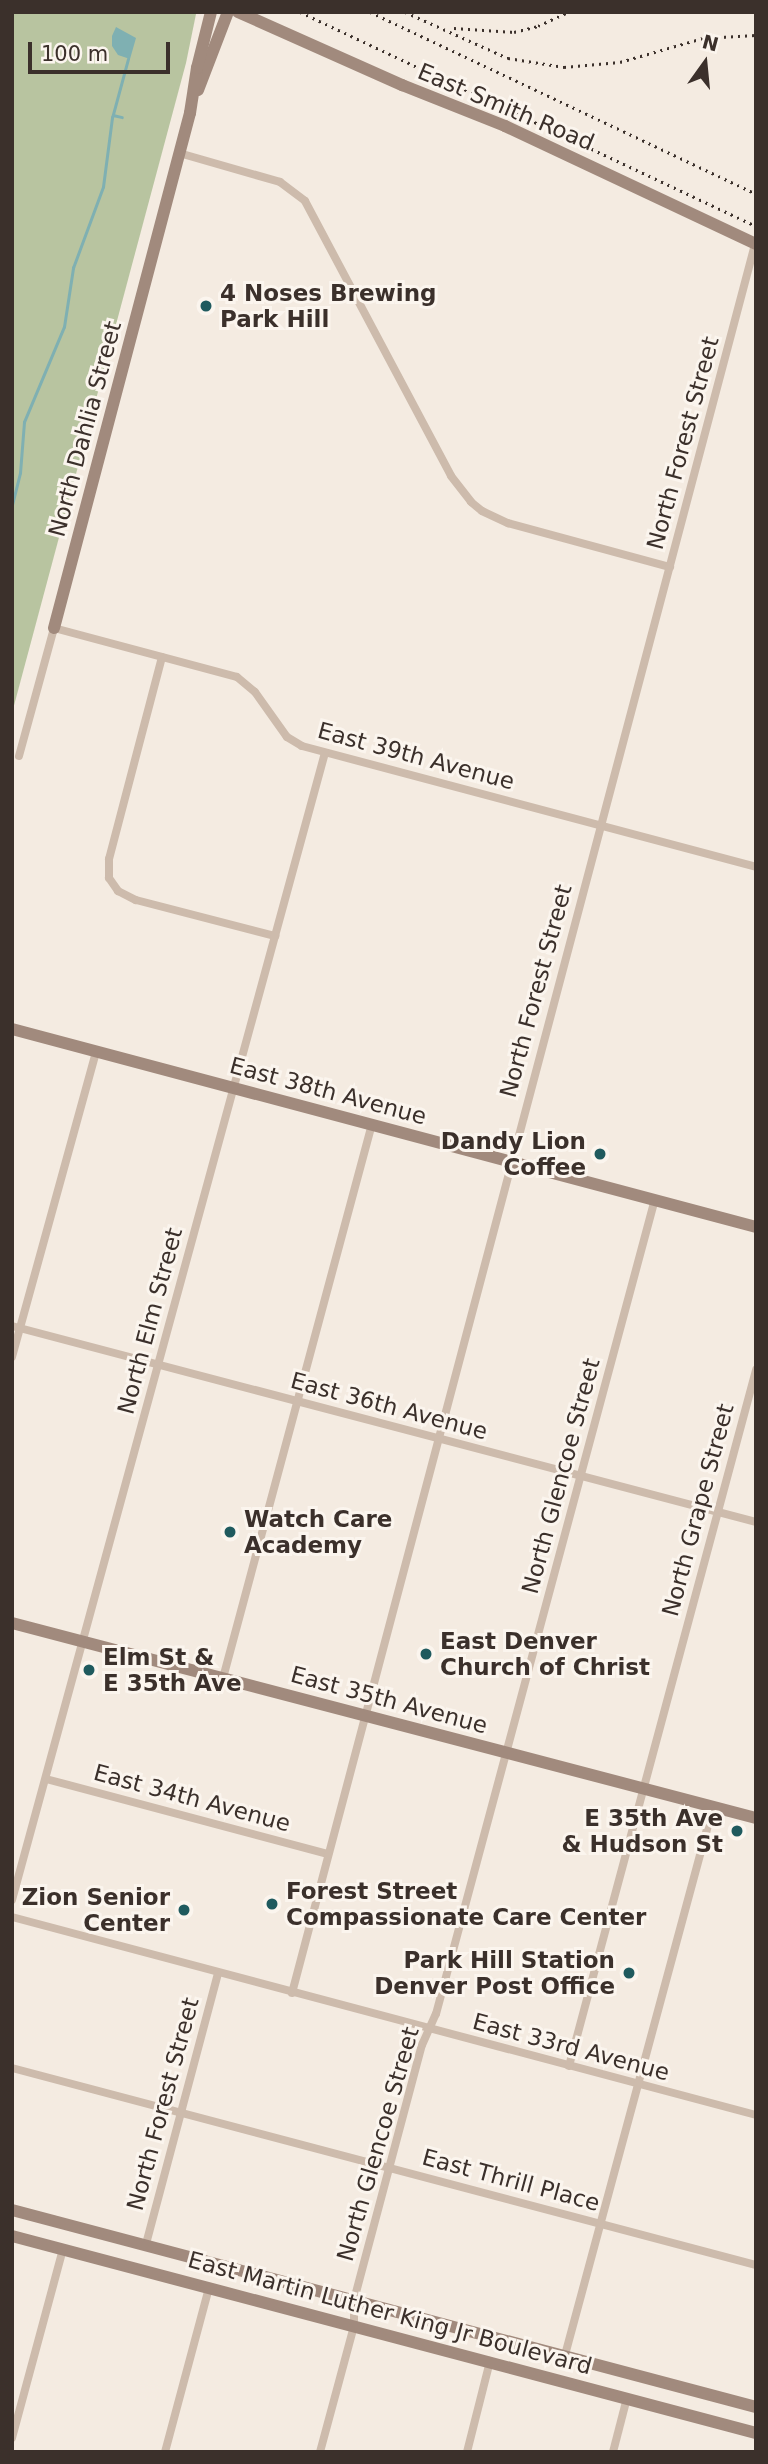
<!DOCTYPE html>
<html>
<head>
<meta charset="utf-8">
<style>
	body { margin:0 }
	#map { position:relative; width:768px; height:2464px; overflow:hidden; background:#f4ebe1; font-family:"DejaVu Sans",sans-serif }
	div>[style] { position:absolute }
	.green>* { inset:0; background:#b8c4a0 }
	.water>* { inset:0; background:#7fb0b2 }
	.stream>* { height:2.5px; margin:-1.25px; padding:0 1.25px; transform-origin:1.25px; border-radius:1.25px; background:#7fb0b2 }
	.street>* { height:8px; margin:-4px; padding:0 4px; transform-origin:4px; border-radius:4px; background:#cdbbac }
	.secondary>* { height:12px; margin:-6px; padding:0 6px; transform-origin:6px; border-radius:6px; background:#a18a7d }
	.rail>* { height:2.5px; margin-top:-1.25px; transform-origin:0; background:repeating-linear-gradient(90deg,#3b302b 0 2px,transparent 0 7px) }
	.dots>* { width:19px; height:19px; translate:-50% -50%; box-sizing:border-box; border:4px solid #fbf5ee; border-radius:50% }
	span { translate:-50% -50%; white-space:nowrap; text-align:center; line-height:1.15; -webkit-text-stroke:6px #fbf5ee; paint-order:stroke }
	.street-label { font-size:23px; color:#3b302b }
	.poi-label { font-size:23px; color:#3b302b; font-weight:700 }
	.left { translate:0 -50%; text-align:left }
	.right { translate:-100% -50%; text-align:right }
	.frame { position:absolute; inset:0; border:14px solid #3b302b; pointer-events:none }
	.north { position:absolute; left:670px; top:28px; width:70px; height:70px; -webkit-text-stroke:5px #fbf5ee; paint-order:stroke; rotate:15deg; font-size:19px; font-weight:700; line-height:28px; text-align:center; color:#3b302b }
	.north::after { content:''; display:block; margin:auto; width:24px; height:32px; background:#3b302b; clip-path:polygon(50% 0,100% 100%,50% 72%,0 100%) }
	.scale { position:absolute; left:28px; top:42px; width:142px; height:32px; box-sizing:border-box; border:4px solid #3b302b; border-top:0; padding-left:9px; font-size:21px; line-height:24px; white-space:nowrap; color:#3b302b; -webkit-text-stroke:5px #fbf5ee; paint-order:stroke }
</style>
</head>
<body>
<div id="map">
	<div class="green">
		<i style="clip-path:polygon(12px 12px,196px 14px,186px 63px,12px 713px)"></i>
	</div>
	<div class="water">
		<i style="clip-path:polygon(116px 27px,136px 38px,130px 59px,118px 55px,112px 46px,112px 36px)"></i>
	</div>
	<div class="stream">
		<i style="left:113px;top:115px;width:9px;rotate:13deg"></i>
		<i style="left:12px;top:505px;width:33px;rotate:-76deg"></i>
		<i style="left:20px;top:473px;width:51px;rotate:-85.5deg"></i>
		<i style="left:24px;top:422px;width:103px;rotate:-67.2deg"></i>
		<i style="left:64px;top:327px;width:60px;rotate:-81.3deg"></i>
		<i style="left:73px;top:268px;width:86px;rotate:-69.7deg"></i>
		<i style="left:103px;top:187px;width:70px;rotate:-82.6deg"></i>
		<i style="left:112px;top:118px;width:61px;rotate:-74.8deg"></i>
	</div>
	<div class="street">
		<i style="left:179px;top:153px;width:105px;rotate:16deg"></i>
		<i style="left:280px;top:182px;width:31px;rotate:37deg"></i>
		<i style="left:305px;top:201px;width:311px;rotate:62deg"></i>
		<i style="left:451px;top:476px;width:33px;rotate:52deg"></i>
		<i style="left:471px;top:502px;width:14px;rotate:39deg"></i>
		<i style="left:482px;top:511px;width:29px;rotate:25deg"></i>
		<i style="left:508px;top:523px;width:168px;rotate:15.2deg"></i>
		<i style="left:162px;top:657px;width:209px;rotate:104.7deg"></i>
		<i style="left:109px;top:859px;width:19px;rotate:90deg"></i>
		<i style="left:109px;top:878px;width:16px;rotate:55deg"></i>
		<i style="left:118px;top:891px;width:20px;rotate:27deg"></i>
		<i style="left:136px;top:900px;width:144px;rotate:14.5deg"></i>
		<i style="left:19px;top:756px;width:133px;rotate:-74.7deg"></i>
		<i style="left:54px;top:628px;width:189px;rotate:15deg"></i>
		<i style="left:237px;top:677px;width:23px;rotate:40deg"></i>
		<i style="left:255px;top:692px;width:55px;rotate:54.6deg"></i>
		<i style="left:287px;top:737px;width:17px;rotate:31deg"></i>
		<i style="left:302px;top:746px;width:470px;rotate:14.9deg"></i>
		<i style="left:12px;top:1326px;width:769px;rotate:14.76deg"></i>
		<i style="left:12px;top:1357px;width:317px;rotate:-74.6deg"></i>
		<i style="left:223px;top:1678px;width:574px;rotate:-74.95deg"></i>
		<i style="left:46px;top:1779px;width:292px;rotate:14.9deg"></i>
		<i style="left:12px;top:1900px;width:1189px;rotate:-74.74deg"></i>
		<i style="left:12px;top:1917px;width:770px;rotate:14.9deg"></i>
		<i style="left:292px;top:1993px;width:1809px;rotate:-75.17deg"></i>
		<i style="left:569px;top:2066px;width:721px;rotate:-74.96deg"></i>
		<i style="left:12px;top:2068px;width:770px;rotate:14.83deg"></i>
		<i style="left:146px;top:2244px;width:279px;rotate:-75.1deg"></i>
		<i style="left:565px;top:2355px;width:568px;rotate:-74.89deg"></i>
		<i style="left:12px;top:2438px;width:196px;rotate:-74.9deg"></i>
		<i style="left:165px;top:2452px;width:170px;rotate:-75deg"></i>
		<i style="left:320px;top:2452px;width:131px;rotate:-74.9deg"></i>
		<i style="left:354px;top:2326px;width:26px;rotate:-90deg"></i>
		<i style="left:354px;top:2300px;width:264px;rotate:-75.1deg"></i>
		<i style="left:422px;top:2045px;width:34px;rotate:-66deg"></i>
		<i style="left:436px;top:2014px;width:844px;rotate:-74.96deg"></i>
		<i style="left:467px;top:2452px;width:94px;rotate:-75.8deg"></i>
		<i style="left:613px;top:2452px;width:56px;rotate:-75.5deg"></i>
	</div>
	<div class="secondary">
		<i style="left:238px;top:12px;width:180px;rotate:24deg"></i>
		<i style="left:402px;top:85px;width:111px;rotate:21.7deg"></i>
		<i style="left:505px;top:126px;width:277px;rotate:25.2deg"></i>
		<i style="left:198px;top:90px;width:84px;rotate:-69deg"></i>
		<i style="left:54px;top:628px;width:533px;rotate:-75.21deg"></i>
		<i style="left:190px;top:113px;width:46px;rotate:-81.2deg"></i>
		<i style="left:197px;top:68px;width:58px;rotate:-76deg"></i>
		<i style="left:12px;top:1029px;width:770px;rotate:14.9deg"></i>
		<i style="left:12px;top:1623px;width:769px;rotate:14.69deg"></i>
		<i style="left:12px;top:2210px;width:770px;rotate:14.83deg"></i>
		<i style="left:12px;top:2236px;width:770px;rotate:14.83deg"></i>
	</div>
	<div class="rail">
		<i style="left:300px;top:12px;width:504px;rotate:25.14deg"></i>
		<i style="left:370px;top:12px;width:427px;rotate:25.2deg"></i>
		<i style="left:405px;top:12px;width:113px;rotate:24.1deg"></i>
		<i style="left:508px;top:58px;width:57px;rotate:9.1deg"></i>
		<i style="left:564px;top:67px;width:56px;rotate:-5.1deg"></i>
		<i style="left:620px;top:62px;width:86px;rotate:-16.1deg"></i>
		<i style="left:703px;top:38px;width:53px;rotate:-3.2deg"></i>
		<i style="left:454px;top:28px;width:60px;rotate:3.8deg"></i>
		<i style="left:514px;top:32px;width:25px;rotate:-14deg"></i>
		<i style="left:538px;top:26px;width:33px;rotate:-25deg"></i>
	</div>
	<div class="dots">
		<i style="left:206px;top:306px;background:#1f5a5e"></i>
		<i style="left:600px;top:1154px;background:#1f5a5e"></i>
		<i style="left:230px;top:1532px;background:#1f5a5e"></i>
		<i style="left:426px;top:1654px;background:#1f5a5e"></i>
		<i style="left:89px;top:1670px;background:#1f5a5e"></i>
		<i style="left:737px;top:1831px;background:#1f5a5e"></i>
		<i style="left:272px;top:1904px;background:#1f5a5e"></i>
		<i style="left:184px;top:1910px;background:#1f5a5e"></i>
		<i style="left:629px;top:1973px;background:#1f5a5e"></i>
	</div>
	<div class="street-label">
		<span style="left:506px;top:107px;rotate:23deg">East Smith Road</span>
		<span style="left:85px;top:429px;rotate:-75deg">North Dahlia Street</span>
		<span style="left:683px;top:443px;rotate:-75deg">North Forest Street</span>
		<span style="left:416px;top:756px;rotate:15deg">East 39th Avenue</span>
		<span style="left:536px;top:991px;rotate:-75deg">North Forest Street</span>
		<span style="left:328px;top:1091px;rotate:15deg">East 38th Avenue</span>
		<span style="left:150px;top:1321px;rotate:-75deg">North Elm Street</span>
		<span style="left:389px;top:1406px;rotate:15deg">East 36th Avenue</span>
		<span style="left:561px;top:1476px;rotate:-75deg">North Glencoe Street</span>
		<span style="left:698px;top:1510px;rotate:-75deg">North Grape Street</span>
		<span style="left:389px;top:1700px;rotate:15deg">East 35th Avenue</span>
		<span style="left:192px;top:1798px;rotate:15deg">East 34th Avenue</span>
		<span style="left:571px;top:2047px;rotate:15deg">East 33rd Avenue</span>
		<span style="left:163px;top:2104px;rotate:-75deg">North Forest Street</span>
		<span style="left:378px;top:2144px;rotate:-74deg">North Glencoe Street</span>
		<span style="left:511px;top:2180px;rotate:15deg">East Thrill Place</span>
		<span style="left:390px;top:2313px;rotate:15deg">East Martin Luther King Jr Boulevard</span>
	</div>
	<div class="poi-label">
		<span class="left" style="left:220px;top:306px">4 Noses Brewing<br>Park Hill</span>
		<span class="right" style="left:586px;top:1154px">Dandy Lion<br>Coffee</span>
		<span class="left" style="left:244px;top:1532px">Watch Care<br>Academy</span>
		<span class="left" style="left:440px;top:1654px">East Denver<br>Church of Christ</span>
		<span class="left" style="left:103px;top:1670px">Elm St &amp;<br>E 35th Ave</span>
		<span class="right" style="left:723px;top:1831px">E 35th Ave<br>&amp; Hudson St</span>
		<span class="left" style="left:286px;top:1904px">Forest Street<br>Compassionate Care Center</span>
		<span class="right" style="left:170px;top:1910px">Zion Senior<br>Center</span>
		<span class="right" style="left:615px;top:1973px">Park Hill Station<br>Denver Post Office</span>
	</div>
	<div class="frame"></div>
	<div class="north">N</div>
	<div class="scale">100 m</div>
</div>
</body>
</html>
